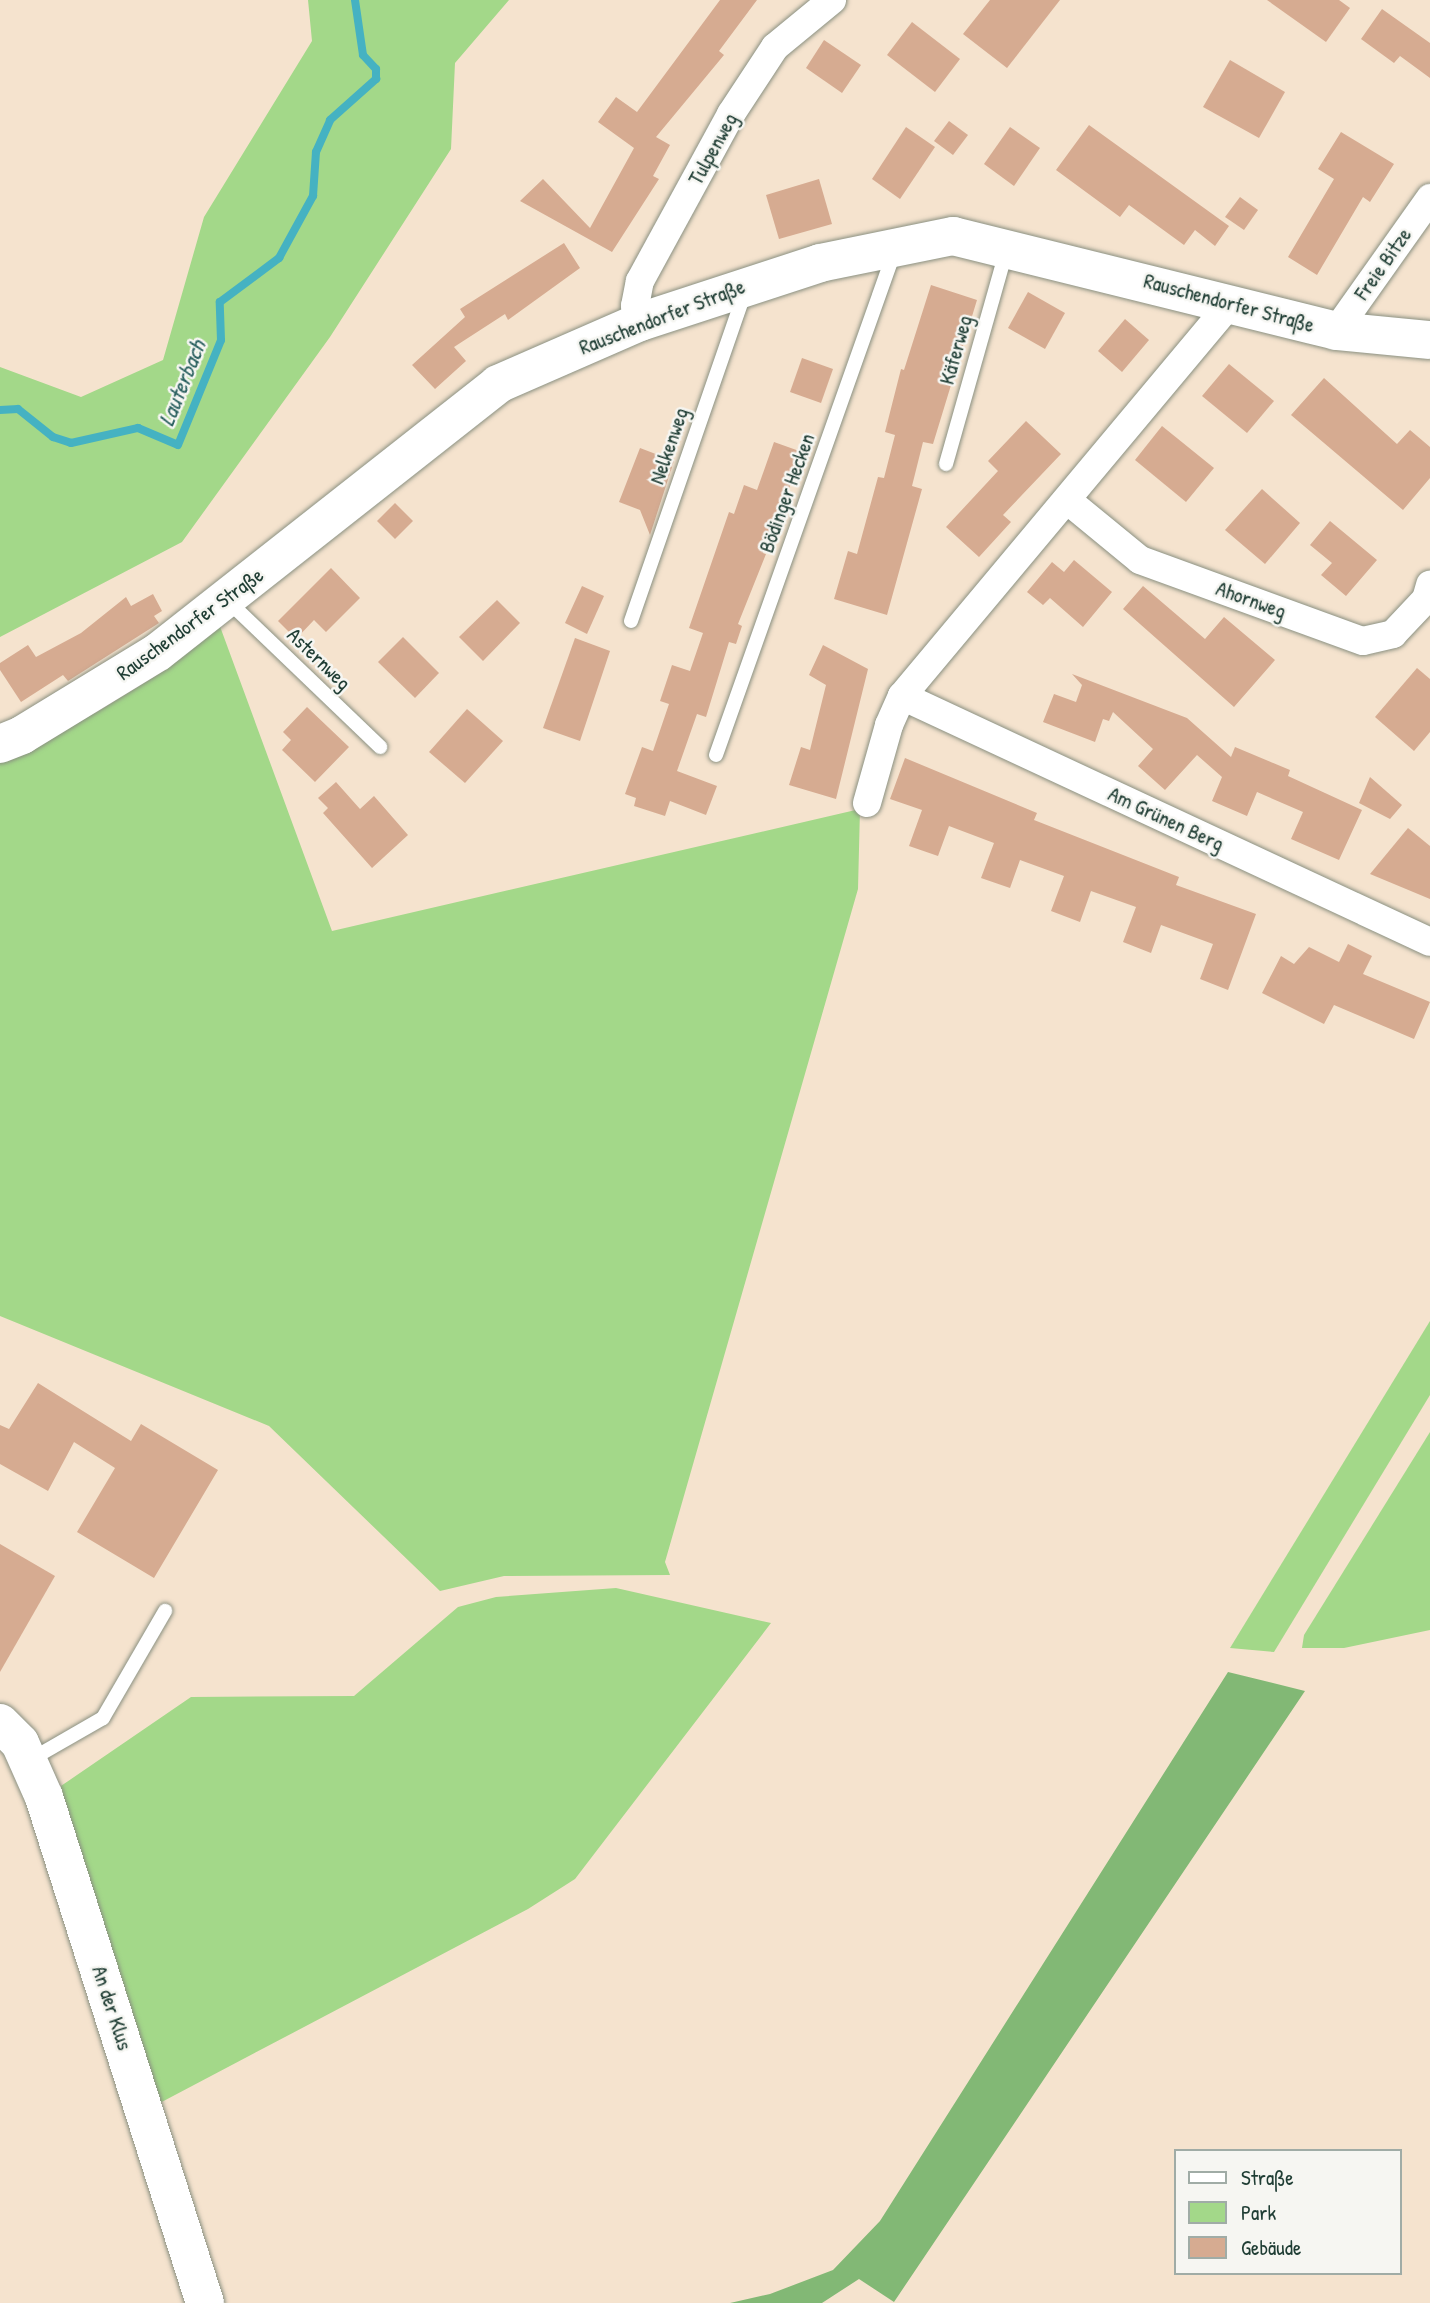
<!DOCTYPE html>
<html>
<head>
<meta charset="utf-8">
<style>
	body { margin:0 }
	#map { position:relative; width:1430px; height:2303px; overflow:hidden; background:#f5e3ce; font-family:"Patrick Hand",sans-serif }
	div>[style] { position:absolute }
	.green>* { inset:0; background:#a3d889 }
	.forest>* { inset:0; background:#82b875 }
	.stream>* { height:8px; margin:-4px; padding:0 4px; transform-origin:4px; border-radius:4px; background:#45b2c2 }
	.building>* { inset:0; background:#d6ab91 }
	.roads { filter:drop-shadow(0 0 2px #8a9081) drop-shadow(0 0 2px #8a9081) }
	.lane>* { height:14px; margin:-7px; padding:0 7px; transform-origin:7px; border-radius:7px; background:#fff }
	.street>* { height:28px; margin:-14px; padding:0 14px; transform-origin:14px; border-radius:14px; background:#fff }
	.secondary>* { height:38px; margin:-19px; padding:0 19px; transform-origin:19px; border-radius:19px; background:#fff }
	span { translate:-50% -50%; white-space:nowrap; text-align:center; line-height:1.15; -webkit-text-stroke:5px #f6f6f2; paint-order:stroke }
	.street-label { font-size:21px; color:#1f3d34 }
	.water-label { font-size:23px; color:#2a605f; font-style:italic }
	.legend { position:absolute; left:1174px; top:2149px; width:228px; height:126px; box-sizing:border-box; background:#f6f6f2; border:2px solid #a0aca6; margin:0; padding:9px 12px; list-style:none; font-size:21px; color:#1f3d34 }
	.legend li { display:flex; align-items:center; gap:14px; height:35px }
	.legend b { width:35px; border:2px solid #a0aca6 }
</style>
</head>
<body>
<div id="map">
	<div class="green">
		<i style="clip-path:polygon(308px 0,509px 0,455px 63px,451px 149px,330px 337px,182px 542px,0 637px,0 367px,81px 397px,163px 360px,204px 217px,312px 41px)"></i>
		<i style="clip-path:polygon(218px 621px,332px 931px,860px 809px,858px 889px,665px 1562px,670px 1575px,504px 1576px,440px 1591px,269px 1426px,0 1316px,0 760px,97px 712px,167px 669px)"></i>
		<i style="clip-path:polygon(1430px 1321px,1430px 1395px,1274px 1652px,1230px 1648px)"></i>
		<i style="clip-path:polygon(1430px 1432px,1430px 1630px,1344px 1648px,1302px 1648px,1304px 1635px)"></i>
		<i style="clip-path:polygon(616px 1588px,771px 1623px,575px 1879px,528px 1909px,156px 2105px,58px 1788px,191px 1697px,354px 1696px,458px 1607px,496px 1597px)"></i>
	</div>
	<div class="forest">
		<i style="clip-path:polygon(1228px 1672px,1305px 1691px,894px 2302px,859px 2279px,822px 2303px,730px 2303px,770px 2294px,833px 2270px,880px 2221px)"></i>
	</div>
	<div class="stream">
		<i style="left:0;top:410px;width:18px;rotate:-3deg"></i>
		<i style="left:18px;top:409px;width:45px;rotate:38.7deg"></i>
		<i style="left:53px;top:437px;width:19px;rotate:18deg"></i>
		<i style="left:71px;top:443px;width:69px;rotate:-12.6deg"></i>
		<i style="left:138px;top:428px;width:43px;rotate:23deg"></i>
		<i style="left:178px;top:445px;width:113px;rotate:-67.7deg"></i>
		<i style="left:221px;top:340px;width:38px;rotate:-92deg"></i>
		<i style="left:220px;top:302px;width:74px;rotate:-36.7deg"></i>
		<i style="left:279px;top:258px;width:71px;rotate:-61.3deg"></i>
		<i style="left:313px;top:196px;width:44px;rotate:-86.1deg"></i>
		<i style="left:316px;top:152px;width:35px;rotate:-66deg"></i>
		<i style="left:330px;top:120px;width:62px;rotate:-41.7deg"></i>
		<i style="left:376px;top:79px;width:10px;rotate:-90deg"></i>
		<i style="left:376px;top:69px;width:19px;rotate:-133deg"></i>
		<i style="left:363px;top:55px;width:56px;rotate:-98.3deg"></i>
	</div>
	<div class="building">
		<i style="clip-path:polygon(720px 0,757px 0,719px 51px,724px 55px,656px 137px,670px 145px,653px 176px,659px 179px,612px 252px,520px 201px,543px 179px,590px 228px,634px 148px,598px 122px,616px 97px,637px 112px)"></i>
		<i style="clip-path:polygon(990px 0,1060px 0,1007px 68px,963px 34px)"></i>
		<i style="clip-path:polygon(1267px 0,1339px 0,1350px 8px,1326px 42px)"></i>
		<i style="clip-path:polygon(1382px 9px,1430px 43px,1430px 78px,1400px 56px,1394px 63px,1361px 39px)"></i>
		<i style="clip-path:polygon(912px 22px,960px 59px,935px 92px,887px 55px)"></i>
		<i style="clip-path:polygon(824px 40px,861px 65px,842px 93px,806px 68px)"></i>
		<i style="clip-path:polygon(1230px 60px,1285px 92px,1259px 138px,1203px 107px)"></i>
		<i style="clip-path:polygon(949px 121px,968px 135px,953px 155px,934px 141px)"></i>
		<i style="clip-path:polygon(1089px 125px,1229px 226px,1215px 246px,1195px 230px,1184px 245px,1129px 205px,1120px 217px,1056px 170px)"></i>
		<i style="clip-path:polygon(906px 127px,935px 147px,900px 199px,872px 179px)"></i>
		<i style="clip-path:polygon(1010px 127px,1040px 148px,1014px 186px,984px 164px)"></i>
		<i style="clip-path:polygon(1341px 132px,1394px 164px,1370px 202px,1363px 197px,1317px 275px,1288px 257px,1334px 179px,1318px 169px)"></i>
		<i style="clip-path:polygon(819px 179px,832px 224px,779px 239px,766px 195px)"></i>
		<i style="clip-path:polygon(1240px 197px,1258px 210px,1244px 230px,1225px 217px)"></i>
		<i style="clip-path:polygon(564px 243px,580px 268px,508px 320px,505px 314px,454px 347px,466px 361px,435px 389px,412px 365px,465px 317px,460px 309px)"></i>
		<i style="clip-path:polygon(931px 285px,977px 300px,933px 444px,923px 442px,912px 486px,922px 489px,887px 615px,834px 599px,848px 551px,857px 554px,878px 477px,884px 478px,895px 435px,885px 432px,901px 369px,904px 370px)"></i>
		<i style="clip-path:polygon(1028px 292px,1065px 313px,1045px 349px,1008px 328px)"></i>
		<i style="clip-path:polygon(1125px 319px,1149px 340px,1122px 372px,1098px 351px)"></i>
		<i style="clip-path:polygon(802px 358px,833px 369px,821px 403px,790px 392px)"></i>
		<i style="clip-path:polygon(1229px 364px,1274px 401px,1247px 433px,1202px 396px)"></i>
		<i style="clip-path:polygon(1324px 378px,1397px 444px,1410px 430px,1430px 447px,1430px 478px,1403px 510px,1291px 415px)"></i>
		<i style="clip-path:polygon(1026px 421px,1061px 454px,1003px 515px,1011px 522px,979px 557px,946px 527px,998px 471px,988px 461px)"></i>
		<i style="clip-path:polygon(1162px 426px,1214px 468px,1186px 502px,1135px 460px)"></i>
		<i style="clip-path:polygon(774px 442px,802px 452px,785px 500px,781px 498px,763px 553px,766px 554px,738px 624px,742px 626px,736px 644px,729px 642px,706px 717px,697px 714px,677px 771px,717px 786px,706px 815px,670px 801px,665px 816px,634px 806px,636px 798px,625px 794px,642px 747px,653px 751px,669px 704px,660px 701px,672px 665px,690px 671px,703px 633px,689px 628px,729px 512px,734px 514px,744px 485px,757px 490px)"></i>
		<i style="clip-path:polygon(640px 448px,674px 461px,650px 535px,640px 510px,619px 502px)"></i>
		<i style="clip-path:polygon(1262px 489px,1300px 523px,1265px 564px,1225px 530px)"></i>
		<i style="clip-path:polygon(395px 503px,413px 521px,395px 539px,377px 521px)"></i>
		<i style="clip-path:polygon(1330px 521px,1377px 560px,1346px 596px,1321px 575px,1332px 563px,1310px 545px)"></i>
		<i style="clip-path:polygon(1074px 560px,1112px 592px,1083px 627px,1050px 598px,1043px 605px,1027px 592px,1052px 562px,1064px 572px)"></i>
		<i style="clip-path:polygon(331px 568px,360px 598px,326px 632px,314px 620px,296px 639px,278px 621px)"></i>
		<i style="clip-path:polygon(582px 586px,604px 596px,587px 634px,565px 623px)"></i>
		<i style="clip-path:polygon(1143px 586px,1205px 639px,1224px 617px,1275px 660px,1234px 707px,1123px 609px)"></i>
		<i style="clip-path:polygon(153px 594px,162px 611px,154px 616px,159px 623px,68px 681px,63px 675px,21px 702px,0 670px,0 663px,28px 645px,36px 657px,81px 633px,126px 597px,131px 606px)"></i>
		<i style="clip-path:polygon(497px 600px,520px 623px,483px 661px,459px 637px)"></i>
		<i style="clip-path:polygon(403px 637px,439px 673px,415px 698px,378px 662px)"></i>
		<i style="clip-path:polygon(575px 638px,610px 651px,580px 741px,543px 728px)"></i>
		<i style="clip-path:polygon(823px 645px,868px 669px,836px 799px,789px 785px,801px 747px,810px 750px,826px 685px,809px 675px)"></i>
		<i style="clip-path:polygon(1417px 668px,1430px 679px,1430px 732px,1414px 751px,1375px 717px)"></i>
		<i style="clip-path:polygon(1072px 674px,1187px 718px,1231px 757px,1235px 747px,1290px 770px,1288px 776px,1362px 810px,1339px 860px,1291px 839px,1303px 812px,1257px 792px,1247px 816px,1212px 801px,1222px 777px,1197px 755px,1165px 790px,1138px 766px,1153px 749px,1113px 712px,1109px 721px,1103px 719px,1095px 742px,1043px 722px,1054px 694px,1076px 702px,1082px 685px)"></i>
		<i style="clip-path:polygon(307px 707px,349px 747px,315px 782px,282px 750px,291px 740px,283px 732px)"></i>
		<i style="clip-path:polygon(467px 709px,503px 741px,465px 783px,429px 752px)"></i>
		<i style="clip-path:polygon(905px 758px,1037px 813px,1034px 820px,1179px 877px,1176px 885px,1256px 914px,1228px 990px,1200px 979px,1213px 944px,1161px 925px,1151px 953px,1123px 942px,1136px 907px,1091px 891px,1080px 922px,1051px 911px,1064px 876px,1020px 860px,1010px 888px,981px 878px,994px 843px,949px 826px,938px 856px,909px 846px,922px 810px,890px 799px)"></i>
		<i style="clip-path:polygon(1370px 777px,1402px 805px,1390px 819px,1359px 803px)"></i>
		<i style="clip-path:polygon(336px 782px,360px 809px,374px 796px,408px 835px,372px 868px,323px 813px,328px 808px,318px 798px)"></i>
		<i style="clip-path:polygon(1408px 828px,1430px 846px,1430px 899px,1370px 874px)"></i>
		<i style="clip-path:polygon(1348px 944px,1372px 956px,1363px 974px,1430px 1002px,1414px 1039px,1334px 1005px,1324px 1024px,1262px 993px,1281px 956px,1294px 964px,1309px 947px,1339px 962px)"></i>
		<i style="clip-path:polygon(38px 1383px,131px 1441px,141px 1424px,218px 1470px,154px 1578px,77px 1532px,115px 1468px,74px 1442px,48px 1491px,0 1464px,0 1425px,9px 1429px)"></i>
		<i style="clip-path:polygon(0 1544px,55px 1576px,0 1672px)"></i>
	</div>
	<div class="roads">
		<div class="lane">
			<i style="left:946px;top:464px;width:220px;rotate:-74.2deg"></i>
			<i style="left:228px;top:601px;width:211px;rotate:43.8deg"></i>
			<i style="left:631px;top:621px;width:348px;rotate:-70.9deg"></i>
			<i style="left:716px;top:755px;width:533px;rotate:-70.48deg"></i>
			<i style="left:30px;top:1760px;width:84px;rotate:-29.9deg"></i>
			<i style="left:103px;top:1718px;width:124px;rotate:-59.9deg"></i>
		</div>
		<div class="street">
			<i style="left:1229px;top:305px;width:510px;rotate:129.91deg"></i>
			<i style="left:902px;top:696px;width:582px;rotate:24.98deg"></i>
			<i style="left:640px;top:322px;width:17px;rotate:-107deg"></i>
			<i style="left:635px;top:306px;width:25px;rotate:-79deg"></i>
			<i style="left:640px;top:281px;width:190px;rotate:-61.4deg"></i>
			<i style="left:731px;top:114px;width:80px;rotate:-56.7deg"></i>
			<i style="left:775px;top:47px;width:74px;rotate:-39.5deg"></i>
			<i style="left:1336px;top:331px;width:163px;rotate:-54.7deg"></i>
			<i style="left:1067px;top:500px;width:94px;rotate:39.4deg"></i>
			<i style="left:1140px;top:560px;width:237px;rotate:20deg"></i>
			<i style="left:1363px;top:641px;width:31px;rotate:-13deg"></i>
			<i style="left:1393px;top:634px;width:48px;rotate:-46.7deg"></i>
			<i style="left:1426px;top:599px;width:15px;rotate:-74deg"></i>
			<i style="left:867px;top:803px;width:81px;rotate:-74.2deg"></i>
			<i style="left:889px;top:725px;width:32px;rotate:-66deg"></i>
		</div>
		<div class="secondary">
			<i style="left:0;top:744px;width:24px;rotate:-22deg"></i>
			<i style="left:22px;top:735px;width:159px;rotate:-31.4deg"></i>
			<i style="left:158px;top:652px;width:433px;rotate:-38.2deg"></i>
			<i style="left:498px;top:384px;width:155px;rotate:-23.6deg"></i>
			<i style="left:640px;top:322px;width:189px;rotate:-18.1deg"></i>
			<i style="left:820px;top:263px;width:136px;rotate:-11.5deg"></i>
			<i style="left:953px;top:236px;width:395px;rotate:13.9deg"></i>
			<i style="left:1336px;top:331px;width:94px;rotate:5.5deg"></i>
			<i style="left:0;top:1723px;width:28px;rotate:45deg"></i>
			<i style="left:20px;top:1743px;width:59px;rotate:66deg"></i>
			<i style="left:44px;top:1797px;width:531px;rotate:72.35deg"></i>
		</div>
	</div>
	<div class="street-label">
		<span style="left:713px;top:149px;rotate:-61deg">Tulpenweg</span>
		<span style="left:1383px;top:264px;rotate:-55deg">Freie Bitze</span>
		<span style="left:1229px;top:303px;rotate:15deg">Rauschendorfer Straße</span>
		<span style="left:662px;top:317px;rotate:-21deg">Rauschendorfer Straße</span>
		<span style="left:956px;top:350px;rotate:-74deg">Käferweg</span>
		<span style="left:669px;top:446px;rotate:-71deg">Nelkenweg</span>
		<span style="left:787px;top:493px;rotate:-70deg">Bödinger Hecken</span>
		<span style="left:1251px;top:600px;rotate:20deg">Ahornweg</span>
		<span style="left:190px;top:624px;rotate:-36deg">Rauschendorfer Straße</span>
		<span style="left:319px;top:659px;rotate:44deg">Asternweg</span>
		<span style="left:1166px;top:819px;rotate:25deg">Am Grünen Berg</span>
		<span style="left:112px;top:2008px;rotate:72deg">An der Klus</span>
	</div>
	<div class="water-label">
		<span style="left:182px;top:383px;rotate:-68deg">Lauterbach</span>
	</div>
	<ul class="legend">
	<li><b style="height:9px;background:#fff"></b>Straße</li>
	<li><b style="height:19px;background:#a3d889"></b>Park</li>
	<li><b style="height:19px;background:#d6ab91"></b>Gebäude</li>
	</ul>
</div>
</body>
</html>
